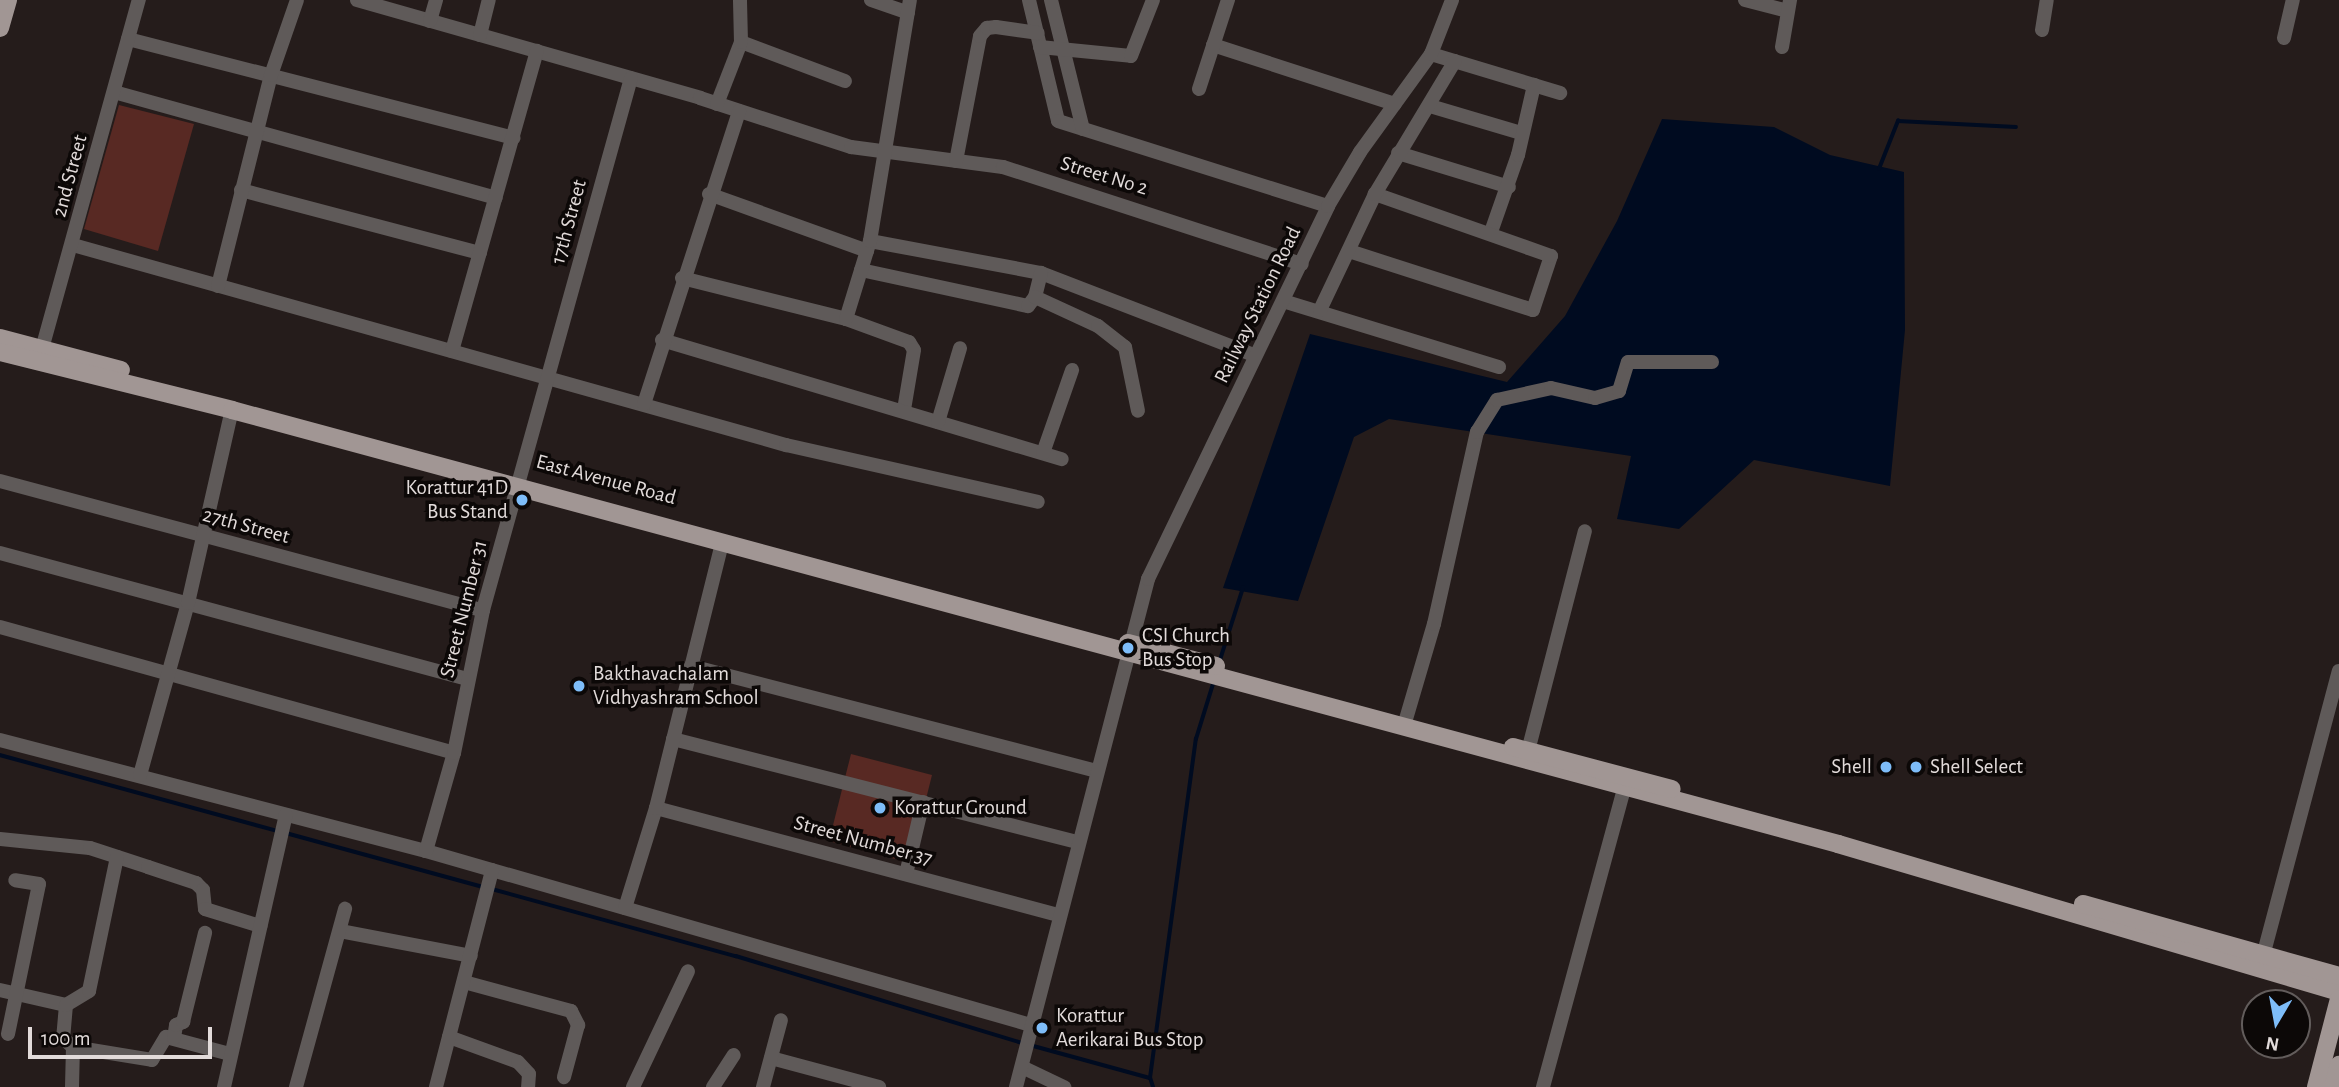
<!DOCTYPE html>
<html>
<head>
<meta charset="utf-8">
<style>
	body { margin:0 }
	#map { position:relative; width:2339px; height:1087px; overflow:hidden; background:#251c1b; font-family:"Alegreya Sans",sans-serif }
	div>[style] { position:absolute }
	.green>* { inset:0; background:#582923 }
	.water>* { inset:0; background:#000b20 }
	.stream>* { height:3.5px; margin:-1.75px; padding:0 1.75px; transform-origin:1.75px; border-radius:1.75px; background:#000b20 }
	.minor>* { height:14px; margin:-7px; padding:0 7px; transform-origin:7px; border-radius:7px; background:#5f5a59 }
	.major>* { height:18px; margin:-9px; padding:0 9px; transform-origin:9px; border-radius:9px; background:#a19694 }
	.dots>* { width:19px; height:19px; translate:-50% -50%; box-sizing:border-box; border:4px solid #0c0807; border-radius:50% }
	span { translate:-50% -50%; white-space:nowrap; text-align:center; line-height:1.15; -webkit-text-stroke:7px #0c0807; paint-order:stroke }
	.street-label { font-size:21px; color:#e2dbda }
	.poi-label { font-size:21px; color:#e2dbda }
	.right { translate:-100% -50%; text-align:right }
	.left { translate:0 -50%; text-align:left }
	.north { position:absolute; left:2241px; top:989px; width:70px; height:70px; box-sizing:border-box; background:#0c0807; border:2px solid #625c5b; border-radius:50%; rotate:190deg; font-size:19px; font-weight:700; line-height:28px; text-align:center; color:#e2dbda }
	.north::after { content:''; display:block; margin:auto; width:24px; height:32px; background:#7ebdf9; clip-path:polygon(50% 0,100% 100%,50% 72%,0 100%) }
	.scale { position:absolute; left:28px; top:1027px; width:184px; height:32px; box-sizing:border-box; border:4px solid #e2dbda; border-top:0; padding-left:9px; font-size:21px; line-height:24px; white-space:nowrap; color:#e2dbda; -webkit-text-stroke:5px #0c0807; paint-order:stroke }
</style>
</head>
<body>
<div id="map">
	<div class="green">
		<i style="clip-path:polygon(119px 105px,194px 124px,158px 251px,84px 229px)"></i>
		<i style="clip-path:polygon(851px 754px,932px 775px,910px 863px,829px 841px)"></i>
	</div>
	<div class="water">
		<i style="clip-path:polygon(1662px 119px,1774px 127px,1830px 155px,1904px 172px,1905px 330px,1890px 486px,1754px 460px,1679px 529px,1617px 519px,1631px 456px,1389px 419px,1354px 437px,1298px 601px,1223px 588px,1310px 334px,1507px 382px,1565px 316px,1617px 221px)"></i>
	</div>
	<div class="stream">
		<i style="left:1879px;top:169px;width:52px;rotate:-68.4deg"></i>
		<i style="left:1898px;top:121px;width:118px;rotate:2.9deg"></i>
		<i style="left:1220px;top:660px;width:76px;rotate:-72.3deg"></i>
		<i style="left:0;top:755px;width:288px;rotate:15.3deg"></i>
		<i style="left:286px;top:833px;width:205px;rotate:15.3deg"></i>
		<i style="left:492px;top:889px;width:253px;rotate:15.4deg"></i>
		<i style="left:736px;top:956px;width:299px;rotate:16.9deg"></i>
		<i style="left:1030px;top:1045px;width:124px;rotate:15.4deg"></i>
		<i style="left:1153px;top:1087px;width:9px;rotate:-108deg"></i>
		<i style="left:1150px;top:1078px;width:342px;rotate:-82.3deg"></i>
		<i style="left:1196px;top:739px;width:61px;rotate:-72.8deg"></i>
	</div>
	<div class="minor">
		<i style="left:357px;top:0;width:357px;rotate:15.9deg"></i>
		<i style="left:700px;top:98px;width:159px;rotate:18deg"></i>
		<i style="left:851px;top:147px;width:153px;rotate:7.5deg"></i>
		<i style="left:1003px;top:167px;width:314px;rotate:18deg"></i>
		<i style="left:871px;top:0;width:39px;rotate:19deg"></i>
		<i style="left:1029px;top:0;width:124px;rotate:76.5deg"></i>
		<i style="left:1058px;top:121px;width:283px;rotate:17.5deg"></i>
		<i style="left:1051px;top:0;width:133px;rotate:76.1deg"></i>
		<i style="left:1745px;top:0;width:44px;rotate:14.3deg"></i>
		<i style="left:430px;top:21px;width:22px;rotate:-74deg"></i>
		<i style="left:2042px;top:30px;width:30px;rotate:-81deg"></i>
		<i style="left:480px;top:35px;width:36px;rotate:-76deg"></i>
		<i style="left:2284px;top:38px;width:39px;rotate:-77deg"></i>
		<i style="left:128px;top:39px;width:398px;rotate:14.4deg"></i>
		<i style="left:741px;top:42px;width:111px;rotate:20.6deg"></i>
		<i style="left:1213px;top:45px;width:191px;rotate:18deg"></i>
		<i style="left:1040px;top:47px;width:91px;rotate:5.6deg"></i>
		<i style="left:1131px;top:56px;width:60px;rotate:-68.6deg"></i>
		<i style="left:1782px;top:47px;width:48px;rotate:-80.3deg"></i>
		<i style="left:1431px;top:54px;width:135px;rotate:16.8deg"></i>
		<i style="left:1199px;top:89px;width:94px;rotate:-72deg"></i>
		<i style="left:114px;top:92px;width:396px;rotate:15.5deg"></i>
		<i style="left:717px;top:104px;width:66px;rotate:-68.8deg"></i>
		<i style="left:741px;top:42px;width:42px;rotate:-91.4deg"></i>
		<i style="left:1430px;top:106px;width:95px;rotate:16.5deg"></i>
		<i style="left:1398px;top:153px;width:116px;rotate:17deg"></i>
		<i style="left:956px;top:161px;width:127px;rotate:-79.1deg"></i>
		<i style="left:980px;top:36px;width:11px;rotate:-49deg"></i>
		<i style="left:987px;top:28px;width:9px;rotate:-6deg"></i>
		<i style="left:996px;top:27px;width:42px;rotate:8.1deg"></i>
		<i style="left:241px;top:190px;width:247px;rotate:14.8deg"></i>
		<i style="left:709px;top:194px;width:168px;rotate:19.8deg"></i>
		<i style="left:1491px;top:232px;width:82px;rotate:-70.7deg"></i>
		<i style="left:1518px;top:155px;width:72px;rotate:-77.1deg"></i>
		<i style="left:870px;top:241px;width:174px;rotate:10.6deg"></i>
		<i style="left:1041px;top:273px;width:228px;rotate:21.1deg"></i>
		<i style="left:73px;top:245px;width:741px;rotate:15.67deg"></i>
		<i style="left:786px;top:445px;width:258px;rotate:12.7deg"></i>
		<i style="left:1349px;top:251px;width:193px;rotate:17.8deg"></i>
		<i style="left:1533px;top:310px;width:57px;rotate:-71.6deg"></i>
		<i style="left:1551px;top:256px;width:187px;rotate:-160.6deg"></i>
		<i style="left:861px;top:270px;width:171px;rotate:12.2deg"></i>
		<i style="left:1028px;top:306px;width:11px;rotate:-52deg"></i>
		<i style="left:1035px;top:297px;width:25px;rotate:-76deg"></i>
		<i style="left:682px;top:278px;width:169px;rotate:14deg"></i>
		<i style="left:846px;top:319px;width:67px;rotate:20.1deg"></i>
		<i style="left:909px;top:342px;width:9px;rotate:58deg"></i>
		<i style="left:914px;top:350px;width:61px;rotate:99.5deg"></i>
		<i style="left:218px;top:286px;width:218px;rotate:-75.9deg"></i>
		<i style="left:271px;top:75px;width:79px;rotate:-70.9deg"></i>
		<i style="left:1035px;top:297px;width:69px;rotate:24.7deg"></i>
		<i style="left:1098px;top:326px;width:34px;rotate:38deg"></i>
		<i style="left:1125px;top:347px;width:65px;rotate:78.5deg"></i>
		<i style="left:1283px;top:301px;width:226px;rotate:17deg"></i>
		<i style="left:1320px;top:310px;width:128px;rotate:-64.6deg"></i>
		<i style="left:1375px;top:194px;width:155px;rotate:-59deg"></i>
		<i style="left:846px;top:319px;width:82px;rotate:-72.9deg"></i>
		<i style="left:870px;top:241px;width:244px;rotate:-80.6deg"></i>
		<i style="left:662px;top:340px;width:417px;rotate:16.6deg"></i>
		<i style="left:452px;top:351px;width:312px;rotate:-74.2deg"></i>
		<i style="left:40px;top:356px;width:370px;rotate:-74.5deg"></i>
		<i style="left:644px;top:404px;width:308px;rotate:-72deg"></i>
		<i style="left:938px;top:422px;width:77px;rotate:-73.4deg"></i>
		<i style="left:1043px;top:453px;width:88px;rotate:-70.7deg"></i>
		<i style="left:0;top:481px;width:500px;rotate:15deg"></i>
		<i style="left:0;top:553px;width:485px;rotate:15.1deg"></i>
		<i style="left:0;top:627px;width:471px;rotate:15.5deg"></i>
		<i style="left:691px;top:666px;width:418px;rotate:14.5deg"></i>
		<i style="left:1406px;top:719px;width:99px;rotate:-73.6deg"></i>
		<i style="left:1434px;top:624px;width:197px;rotate:-77.4deg"></i>
		<i style="left:1477px;top:432px;width:38px;rotate:-58deg"></i>
		<i style="left:1497px;top:400px;width:55px;rotate:-12.5deg"></i>
		<i style="left:1551px;top:388px;width:45px;rotate:12.8deg"></i>
		<i style="left:1595px;top:398px;width:25px;rotate:-16deg"></i>
		<i style="left:1619px;top:391px;width:30px;rotate:-73deg"></i>
		<i style="left:1628px;top:362px;width:84px"></i>
		<i style="left:673px;top:739px;width:418px;rotate:14.3deg"></i>
		<i style="left:0;top:740px;width:440px;rotate:14.6deg"></i>
		<i style="left:426px;top:851px;width:630px;rotate:16.05deg"></i>
		<i style="left:1528px;top:751px;width:227px;rotate:-75.5deg"></i>
		<i style="left:140px;top:775px;width:179px;rotate:-74.4deg"></i>
		<i style="left:188px;top:603px;width:198px;rotate:-77.2deg"></i>
		<i style="left:656px;top:808px;width:417px;rotate:14.9deg"></i>
		<i style="left:0;top:839px;width:90px;rotate:5.7deg"></i>
		<i style="left:90px;top:848px;width:61px;rotate:18.1deg"></i>
		<i style="left:148px;top:867px;width:51px;rotate:18.4deg"></i>
		<i style="left:196px;top:883px;width:10px;rotate:45deg"></i>
		<i style="left:203px;top:890px;width:19px;rotate:84deg"></i>
		<i style="left:205px;top:909px;width:58px;rotate:17.2deg"></i>
		<i style="left:426px;top:851px;width:102px;rotate:-74.1deg"></i>
		<i style="left:454px;top:753px;width:146px;rotate:-78.5deg"></i>
		<i style="left:483px;top:610px;width:552px;rotate:-74.45deg"></i>
		<i style="left:906px;top:874px;width:74px;rotate:-76.7deg"></i>
		<i style="left:625px;top:908px;width:105px;rotate:-72.8deg"></i>
		<i style="left:656px;top:808px;width:272px;rotate:-76deg"></i>
		<i style="left:340px;top:931px;width:133px;rotate:10.8deg"></i>
		<i style="left:2263px;top:956px;width:295px;rotate:-75.1deg"></i>
		<i style="left:464px;top:982px;width:111px;rotate:15.2deg"></i>
		<i style="left:571px;top:1011px;width:16px;rotate:63deg"></i>
		<i style="left:578px;top:1025px;width:54px;rotate:105.1deg"></i>
		<i style="left:0;top:990px;width:68px;rotate:12.8deg"></i>
		<i style="left:66px;top:1005px;width:33px;rotate:95deg"></i>
		<i style="left:63px;top:1038px;width:13px;rotate:42deg"></i>
		<i style="left:73px;top:1047px;width:80px;rotate:9.3deg"></i>
		<i style="left:152px;top:1060px;width:27px;rotate:-59deg"></i>
		<i style="left:166px;top:1037px;width:66px;rotate:14.9deg"></i>
		<i style="left:66px;top:1005px;width:27px;rotate:-31deg"></i>
		<i style="left:89px;top:991px;width:137px;rotate:-78.2deg"></i>
		<i style="left:8px;top:1034px;width:153px;rotate:-78.3deg"></i>
		<i style="left:39px;top:884px;width:24px;rotate:-171deg"></i>
		<i style="left:449px;top:1037px;width:73px;rotate:19.9deg"></i>
		<i style="left:518px;top:1062px;width:16px;rotate:47deg"></i>
		<i style="left:529px;top:1074px;width:13px;rotate:94deg"></i>
		<i style="left:174px;top:1038px;width:13px;rotate:-81deg"></i>
		<i style="left:176px;top:1025px;width:8px;rotate:-23deg"></i>
		<i style="left:183px;top:1022px;width:92px;rotate:-76.1deg"></i>
		<i style="left:771px;top:1058px;width:112px;rotate:15deg"></i>
		<i style="left:1022px;top:1067px;width:47px;rotate:25.5deg"></i>
		<i style="left:72px;top:1087px;width:40px;rotate:-88.6deg"></i>
		<i style="left:224px;top:1087px;width:279px;rotate:-77.2deg"></i>
		<i style="left:296px;top:1087px;width:185px;rotate:-74.6deg"></i>
		<i style="left:436px;top:1087px;width:224px;rotate:-75.5deg"></i>
		<i style="left:633px;top:1087px;width:128px;rotate:-64.6deg"></i>
		<i style="left:713px;top:1087px;width:38px;rotate:-57deg"></i>
		<i style="left:763px;top:1087px;width:69px;rotate:-75deg"></i>
		<i style="left:1016px;top:1087px;width:525px;rotate:-75.43deg"></i>
		<i style="left:1148px;top:579px;width:414px;rotate:-64.2deg"></i>
		<i style="left:1328px;top:206px;width:63px;rotate:-59.3deg"></i>
		<i style="left:1360px;top:152px;width:121px;rotate:-54.1deg"></i>
		<i style="left:1431px;top:54px;width:58px;rotate:-68.7deg"></i>
		<i style="left:1543px;top:1087px;width:309px;rotate:-74.8deg"></i>
	</div>
	<div class="major">
		<i style="left:0;top:28px;width:29px;rotate:-74deg"></i>
		<i style="left:0;top:338px;width:125px;rotate:14.8deg"></i>
		<i style="left:0;top:352px;width:239px;rotate:14deg"></i>
		<i style="left:232px;top:410px;width:1664px;rotate:15.12deg"></i>
		<i style="left:1838px;top:844px;width:522px;rotate:16.46deg"></i>
		<i style="left:1128px;top:643px;width:91px;rotate:14.6deg"></i>
		<i style="left:1513px;top:747px;width:164px;rotate:14.8deg"></i>
		<i style="left:2083px;top:904px;width:266px;rotate:15.7deg"></i>
		<i style="left:2316px;top:1087px;width:91px;rotate:-75.4deg"></i>
		<i style="left:2333px;top:1087px;width:23px;rotate:-75deg"></i>
	</div>
	<div class="dots">
		<i style="left:522px;top:500px;background:#7ebdf9"></i>
		<i style="left:1128px;top:648px;background:#7ebdf9"></i>
		<i style="left:579px;top:686px;background:#7ebdf9"></i>
		<i style="left:1886px;top:767px;background:#7ebdf9"></i>
		<i style="left:1916px;top:767px;background:#7ebdf9"></i>
		<i style="left:880px;top:808px;background:#7ebdf9"></i>
		<i style="left:1042px;top:1028px;background:#7ebdf9"></i>
	</div>
	<div class="street-label">
		<span style="left:70px;top:176px;rotate:-75deg">2nd Street</span>
		<span style="left:1104px;top:176px;rotate:17deg">Street No 2</span>
		<span style="left:569px;top:222px;rotate:-75deg">17th Street</span>
		<span style="left:1258px;top:305px;rotate:-64deg">Railway Station Road</span>
		<span style="left:606px;top:480px;rotate:15deg">East Avenue Road</span>
		<span style="left:246px;top:526px;rotate:15deg">27th Street</span>
		<span style="left:464px;top:609px;rotate:-76deg">Street Number 31</span>
		<span style="left:863px;top:841px;rotate:15deg">Street Number 37</span>
	</div>
	<div class="poi-label">
		<span class="right" style="left:508px;top:500px">Korattur 41D<br>Bus Stand</span>
		<span class="left" style="left:1142px;top:648px">CSI Church<br>Bus Stop</span>
		<span class="left" style="left:593px;top:686px">Bakthavachalam<br>Vidhyashram School</span>
		<span class="right" style="left:1872px;top:767px">Shell</span>
		<span class="left" style="left:1930px;top:767px">Shell Select</span>
		<span class="left" style="left:894px;top:808px">Korattur Ground</span>
		<span class="left" style="left:1056px;top:1028px">Korattur<br>Aerikarai Bus Stop</span>
	</div>
	<div class="north">N</div>
	<div class="scale">100 m</div>
</div>
</body>
</html>
